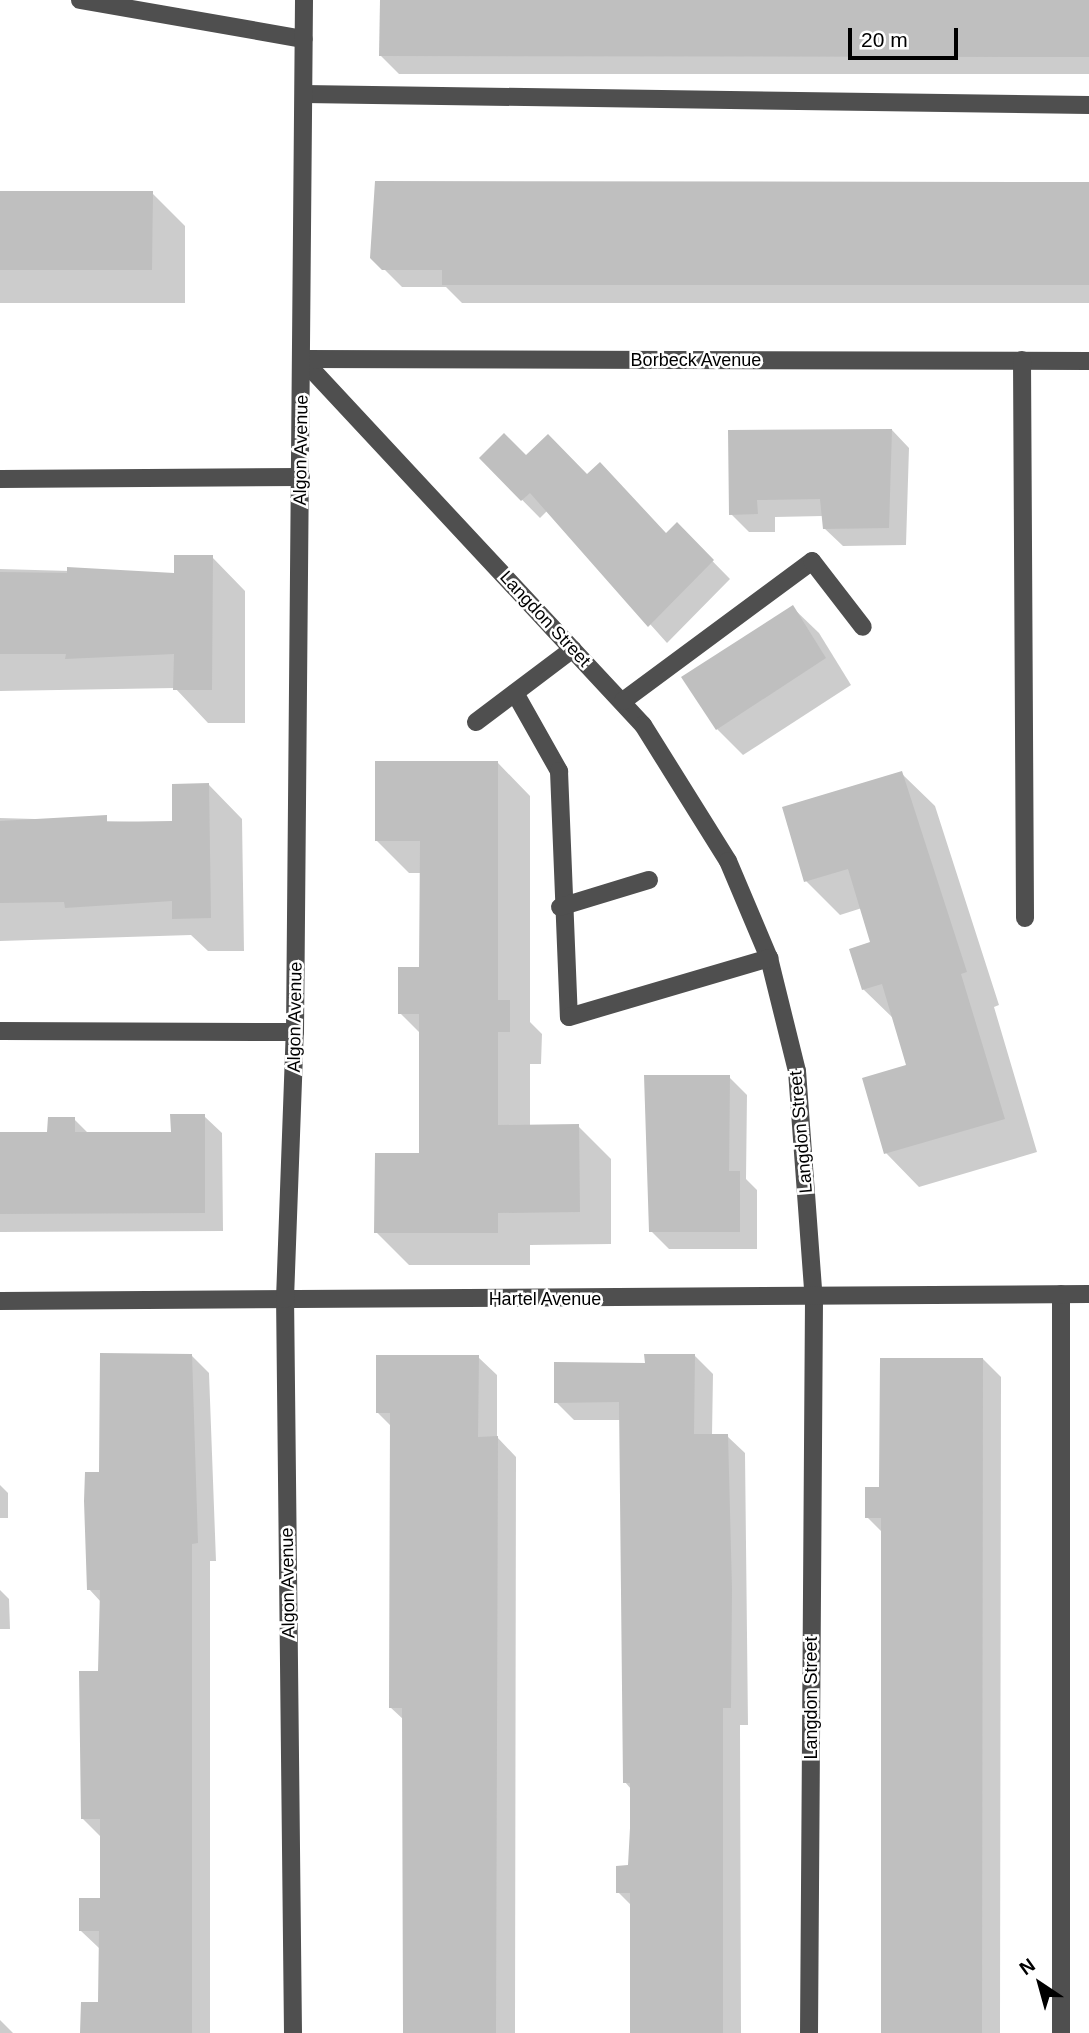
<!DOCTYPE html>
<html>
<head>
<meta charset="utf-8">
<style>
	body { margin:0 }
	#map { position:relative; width:1089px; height:2033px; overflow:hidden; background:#fff; font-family:Helvetica,sans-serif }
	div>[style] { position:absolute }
	.shadow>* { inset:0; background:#0003 }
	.building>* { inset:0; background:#bfbfbf }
	.minor>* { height:18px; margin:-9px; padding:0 9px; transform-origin:9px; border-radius:9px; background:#4f4f4f }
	span { translate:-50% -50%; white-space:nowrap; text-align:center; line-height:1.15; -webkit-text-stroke:5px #fff; paint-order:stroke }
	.street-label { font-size:18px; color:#000 }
	.north { position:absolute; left:1005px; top:1949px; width:70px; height:70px; -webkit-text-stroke:5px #fff; paint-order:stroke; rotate:324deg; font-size:19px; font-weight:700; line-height:28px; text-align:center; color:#000 }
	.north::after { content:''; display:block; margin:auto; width:24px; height:32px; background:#000; clip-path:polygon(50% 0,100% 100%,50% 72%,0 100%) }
	.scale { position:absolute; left:848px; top:28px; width:110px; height:32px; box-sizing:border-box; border:4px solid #000; border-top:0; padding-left:9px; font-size:21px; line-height:24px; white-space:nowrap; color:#000; -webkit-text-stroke:5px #fff; paint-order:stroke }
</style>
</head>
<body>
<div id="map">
	<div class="shadow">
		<i style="clip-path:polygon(382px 0,1089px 0,1089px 74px,399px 74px,381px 56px)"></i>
		<i style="clip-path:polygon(1089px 183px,1089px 303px,462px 303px,446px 287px,402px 287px,372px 257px)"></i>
		<i style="clip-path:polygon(0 193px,152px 193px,185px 226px,185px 303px,0 303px)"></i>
		<i style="clip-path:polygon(892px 430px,909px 448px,906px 545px,843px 546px,824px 528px,823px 516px,775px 517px,775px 532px,749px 532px,731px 514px,730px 432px)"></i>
		<i style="clip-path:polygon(526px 457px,587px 476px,666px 535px,677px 525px,730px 579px,667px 643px,548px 510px,540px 518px,481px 458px)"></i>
		<i style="clip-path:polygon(212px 557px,245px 591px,245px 723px,208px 723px,175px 688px,0 691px,0 569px,176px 574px)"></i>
		<i style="clip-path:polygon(792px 607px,819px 633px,851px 685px,743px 755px,717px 729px)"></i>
		<i style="clip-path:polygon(498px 763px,530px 796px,530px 1022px,542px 1034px,541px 1064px,530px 1064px,530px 1127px,578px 1126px,611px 1159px,611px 1244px,530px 1245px,530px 1265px,409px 1265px,376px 1232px,420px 1155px,421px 1034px,400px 1013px,421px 969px,421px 873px,409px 873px,377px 841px)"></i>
		<i style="clip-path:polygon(901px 773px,935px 806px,999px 1005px,994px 1007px,1037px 1152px,919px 1187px,886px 1153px,864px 1079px,909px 1066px,895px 1020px,863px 989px,872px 943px,862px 908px,840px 915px,806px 881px)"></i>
		<i style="clip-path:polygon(209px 785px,242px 819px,244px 951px,208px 951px,191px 935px,0 941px,0 818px,174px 823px)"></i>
		<i style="clip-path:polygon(729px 1077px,747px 1095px,746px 1179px,757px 1190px,757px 1249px,669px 1249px,651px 1231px)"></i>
		<i style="clip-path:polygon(204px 1116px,222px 1133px,223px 1231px,0 1232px,0 1134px,49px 1134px,74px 1119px,89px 1134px,172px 1134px)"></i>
		<i style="clip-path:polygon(191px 1355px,209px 1373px,216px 1561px,210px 1561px,210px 2033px,82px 2033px,100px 2004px,99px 1948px,81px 1931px,101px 1900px,100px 1836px,82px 1818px,100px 1673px,101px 1602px,89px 1589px,101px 1474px)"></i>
		<i style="clip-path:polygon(695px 1356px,713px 1374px,712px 1436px,727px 1436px,745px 1453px,748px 1725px,740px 1725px,741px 2033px,632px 2033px,632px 1906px,618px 1892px,630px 1867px,631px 1789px,625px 1782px,620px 1420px,574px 1420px,556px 1402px,646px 1365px)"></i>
		<i style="clip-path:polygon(478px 1357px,497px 1375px,497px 1437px,516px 1457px,515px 2033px,404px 2033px,404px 1720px,390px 1707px,392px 1427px,378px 1413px)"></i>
		<i style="clip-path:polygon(983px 1359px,1001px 1377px,1000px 2033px,883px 2033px,883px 1533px,867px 1517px,881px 1489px)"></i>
		<i style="clip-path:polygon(0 1485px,8px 1493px,8px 1518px,0 1518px)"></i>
		<i style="clip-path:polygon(0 1590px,9px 1599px,10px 1629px,0 1629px)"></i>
		<i style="clip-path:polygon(0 2020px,13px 2033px,0 2033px)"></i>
	</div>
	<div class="building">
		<i style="clip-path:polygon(380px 0,1089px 0,1089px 57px,379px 56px)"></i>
		<i style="clip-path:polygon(375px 181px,1089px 182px,1089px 285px,442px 285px,442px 270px,382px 270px,370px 258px)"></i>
		<i style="clip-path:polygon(0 191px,153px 191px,152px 270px,0 270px)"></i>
		<i style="clip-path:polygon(892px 429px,889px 528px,823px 529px,820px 499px,757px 500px,758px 514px,729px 515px,728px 430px)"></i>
		<i style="clip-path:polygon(504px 433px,526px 455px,548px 434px,587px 474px,600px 462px,666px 533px,677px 522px,714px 560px,648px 627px,530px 493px,521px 501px,479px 458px)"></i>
		<i style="clip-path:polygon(174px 555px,213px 555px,212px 690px,173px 690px,174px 654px,65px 659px,66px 654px,0 654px,0 572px,67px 573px,67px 567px,174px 573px)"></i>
		<i style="clip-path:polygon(793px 605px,826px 658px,716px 730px,681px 677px)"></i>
		<i style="clip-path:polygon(375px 761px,498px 761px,498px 1000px,510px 1000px,510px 1032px,498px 1032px,498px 1125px,579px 1124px,580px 1212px,498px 1213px,498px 1233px,374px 1233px,375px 1153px,419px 1153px,419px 1014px,398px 1014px,398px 967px,419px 967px,420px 841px,375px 841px)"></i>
		<i style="clip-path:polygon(902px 771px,967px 972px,961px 974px,1005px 1119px,884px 1154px,862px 1078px,906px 1065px,882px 984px,862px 990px,849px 949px,870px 942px,848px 869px,804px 882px,782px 807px)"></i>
		<i style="clip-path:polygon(209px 783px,211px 918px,172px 919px,172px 901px,65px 908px,64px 902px,0 903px,0 821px,107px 815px,107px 822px,172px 821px,172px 784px)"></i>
		<i style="clip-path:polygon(644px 1075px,730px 1075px,729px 1171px,740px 1171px,740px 1232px,649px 1232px)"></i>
		<i style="clip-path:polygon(170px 1114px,205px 1114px,205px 1213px,0 1214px,0 1132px,47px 1132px,48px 1117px,75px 1117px,75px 1132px,171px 1132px)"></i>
		<i style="clip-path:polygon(100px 1353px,192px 1354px,198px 1543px,192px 1544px,192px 2033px,80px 2033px,81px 2002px,98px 2002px,99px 1931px,79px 1931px,79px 1898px,100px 1898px,100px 1819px,81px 1819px,79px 1671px,98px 1671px,100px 1590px,87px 1590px,84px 1501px,85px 1472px,99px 1472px)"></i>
		<i style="clip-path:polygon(644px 1354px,695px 1354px,694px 1434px,728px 1434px,732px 1589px,731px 1708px,723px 1708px,723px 2033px,630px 2033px,630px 1893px,616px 1893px,616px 1866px,628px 1865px,630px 1828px,630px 1783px,623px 1783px,619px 1402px,554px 1403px,554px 1362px,645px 1363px)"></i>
		<i style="clip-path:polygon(376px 1355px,479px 1355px,478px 1437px,498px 1436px,496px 2033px,403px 2033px,402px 1708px,389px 1708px,390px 1413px,376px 1413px)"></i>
		<i style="clip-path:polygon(880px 1358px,983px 1358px,982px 2033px,881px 2033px,881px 1518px,865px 1518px,865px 1487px,879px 1487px)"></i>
	</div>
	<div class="minor">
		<i style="left:80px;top:0;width:227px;rotate:9.9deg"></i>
		<i style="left:304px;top:94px;width:785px;rotate:0.8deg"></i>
		<i style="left:302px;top:359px;width:500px;rotate:47.03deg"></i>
		<i style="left:643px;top:725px;width:160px;rotate:58deg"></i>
		<i style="left:728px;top:861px;width:105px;rotate:67.1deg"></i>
		<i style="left:769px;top:958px;width:116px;rotate:76.1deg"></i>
		<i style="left:797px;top:1071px;width:230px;rotate:85.8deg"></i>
		<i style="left:814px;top:1300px;width:733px;rotate:90.39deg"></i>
		<i style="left:302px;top:359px;width:787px;rotate:0.15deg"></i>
		<i style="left:1022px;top:360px;width:558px;rotate:89.69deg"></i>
		<i style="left:0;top:479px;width:301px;rotate:-0.4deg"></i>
		<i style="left:515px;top:693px;width:90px;rotate:60.6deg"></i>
		<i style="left:559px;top:771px;width:246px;rotate:87.7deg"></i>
		<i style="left:569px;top:1017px;width:209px;rotate:-16.4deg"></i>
		<i style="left:623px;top:701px;width:235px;rotate:-36.5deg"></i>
		<i style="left:812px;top:561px;width:83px;rotate:52.3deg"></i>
		<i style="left:476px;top:722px;width:121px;rotate:-37deg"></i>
		<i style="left:560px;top:907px;width:93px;rotate:-16.9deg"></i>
		<i style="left:0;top:1031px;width:295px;rotate:0.2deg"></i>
		<i style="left:1061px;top:1294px;width:739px;rotate:90deg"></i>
		<i style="left:0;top:1301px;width:1089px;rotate:-0.37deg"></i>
		<i style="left:293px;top:2033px;width:734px;rotate:-90.62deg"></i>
		<i style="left:285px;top:1299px;width:267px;rotate:-87.9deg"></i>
		<i style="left:295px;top:1032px;width:1032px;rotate:-89.5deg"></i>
	</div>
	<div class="street-label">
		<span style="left:696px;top:360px">Borbeck Avenue</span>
		<span style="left:301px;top:450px;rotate:-89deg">Algon Avenue</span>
		<span style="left:545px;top:619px;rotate:47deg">Langdon Street</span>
		<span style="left:295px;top:1017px;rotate:-89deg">Algon Avenue</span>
		<span style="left:801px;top:1132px;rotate:-95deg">Langdon Street</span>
		<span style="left:545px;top:1299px">Hartel Avenue</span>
		<span style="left:288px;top:1583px;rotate:-91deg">Algon Avenue</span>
		<span style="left:811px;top:1698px;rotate:-90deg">Langdon Street</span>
	</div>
	<div class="north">N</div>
	<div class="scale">20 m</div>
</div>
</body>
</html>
